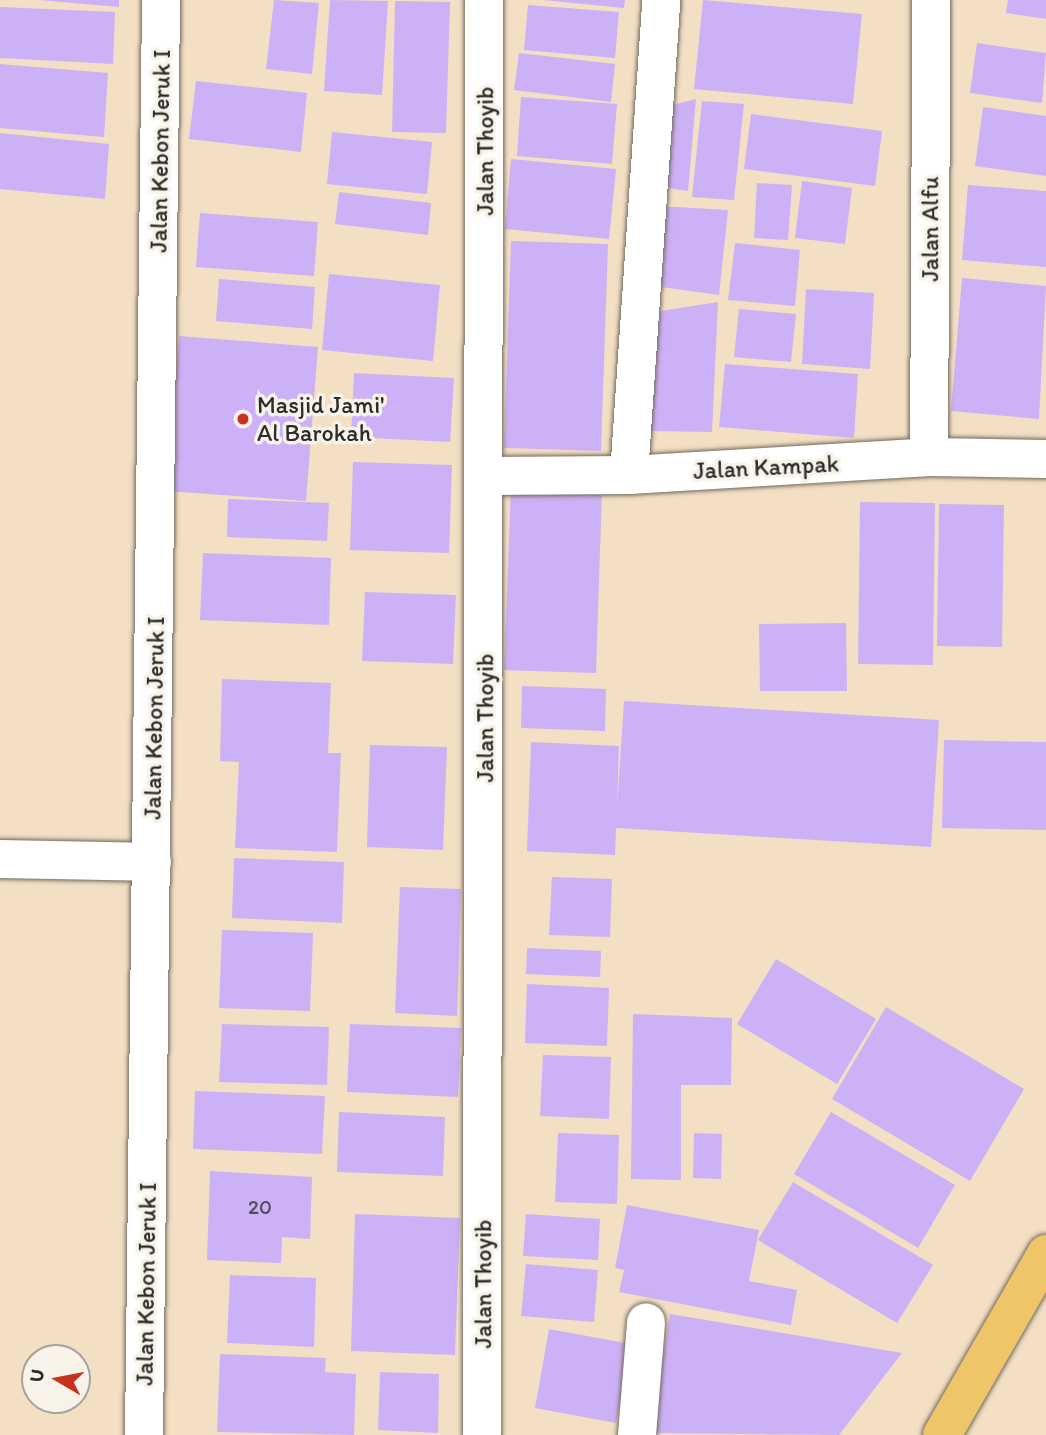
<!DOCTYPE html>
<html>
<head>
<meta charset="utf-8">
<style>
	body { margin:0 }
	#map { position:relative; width:1046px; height:1435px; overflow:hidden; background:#f3dfc3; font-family:Itim,sans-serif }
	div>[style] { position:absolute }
	.building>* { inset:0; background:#cdb1f6 }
	.roads { filter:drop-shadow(0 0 2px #716a60) drop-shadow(0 0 2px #716a60) }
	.minor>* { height:38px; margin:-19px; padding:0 19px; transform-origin:19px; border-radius:19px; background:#fff }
	.major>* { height:38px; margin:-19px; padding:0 19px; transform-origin:19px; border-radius:19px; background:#eec569 }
	.dots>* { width:19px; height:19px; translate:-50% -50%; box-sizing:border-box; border:4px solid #f7f3e8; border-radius:50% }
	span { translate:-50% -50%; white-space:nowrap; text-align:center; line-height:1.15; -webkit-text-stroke:7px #f7f3e8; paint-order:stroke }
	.number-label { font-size:21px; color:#544c5e }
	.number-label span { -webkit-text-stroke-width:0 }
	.street-label { font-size:24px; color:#2b2b2b }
	.poi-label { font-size:24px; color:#2b2b2b }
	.left { translate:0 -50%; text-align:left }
	.north { position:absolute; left:21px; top:1344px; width:70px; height:70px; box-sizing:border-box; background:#f7f3e8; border:2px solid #a5a39c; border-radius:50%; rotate:280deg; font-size:19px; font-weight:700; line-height:28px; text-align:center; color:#2b2b2b }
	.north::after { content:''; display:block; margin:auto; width:24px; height:32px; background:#c8321e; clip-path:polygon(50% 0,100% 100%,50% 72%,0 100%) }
</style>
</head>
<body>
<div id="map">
	<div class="building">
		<i style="clip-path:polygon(39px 0,119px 0,119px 7px)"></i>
		<i style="clip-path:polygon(274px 0,319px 3px,312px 74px,266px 69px)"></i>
		<i style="clip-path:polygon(330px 0,388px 1px,382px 95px,324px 91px)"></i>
		<i style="clip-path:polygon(543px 0,625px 0,624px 8px)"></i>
		<i style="clip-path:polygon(703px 0,862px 14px,853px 104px,694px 89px)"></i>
		<i style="clip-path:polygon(1008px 0,1046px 0,1046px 19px,1006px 13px)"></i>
		<i style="clip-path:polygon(395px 1px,450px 2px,446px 133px,392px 132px)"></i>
		<i style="clip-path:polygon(528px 5px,619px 12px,615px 58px,524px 50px)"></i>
		<i style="clip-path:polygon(0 7px,115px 12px,113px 64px,0 58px)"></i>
		<i style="clip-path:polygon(977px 43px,1046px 53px,1042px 103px,970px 93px)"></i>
		<i style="clip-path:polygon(519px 53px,615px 64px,611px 102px,514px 90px)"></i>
		<i style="clip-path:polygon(0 64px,108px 73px,104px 137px,0 128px)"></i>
		<i style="clip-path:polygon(196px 81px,307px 93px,301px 152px,189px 139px)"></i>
		<i style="clip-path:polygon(521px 97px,617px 104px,612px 164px,517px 156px)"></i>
		<i style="clip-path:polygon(696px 99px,688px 191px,661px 187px,663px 107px)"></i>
		<i style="clip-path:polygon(702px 101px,744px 104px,734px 200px,692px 197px)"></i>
		<i style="clip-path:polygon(983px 107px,1046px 116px,1046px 176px,975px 166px)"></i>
		<i style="clip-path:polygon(751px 114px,882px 131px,875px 186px,744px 169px)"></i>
		<i style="clip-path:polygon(332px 132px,432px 142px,427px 194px,327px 184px)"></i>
		<i style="clip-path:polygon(0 133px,109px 144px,105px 199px,0 189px)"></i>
		<i style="clip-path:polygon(511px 159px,616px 169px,609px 239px,505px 229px)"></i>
		<i style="clip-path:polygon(802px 181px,852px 188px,845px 244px,795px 238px)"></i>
		<i style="clip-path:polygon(757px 183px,792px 185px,788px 240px,754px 238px)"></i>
		<i style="clip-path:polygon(968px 185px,1046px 191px,1046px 267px,962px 260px)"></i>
		<i style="clip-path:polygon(339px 192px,431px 203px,428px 235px,335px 224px)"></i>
		<i style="clip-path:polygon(659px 206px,728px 210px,719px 295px,654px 286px)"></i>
		<i style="clip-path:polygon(200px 213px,318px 222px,314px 276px,196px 267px)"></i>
		<i style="clip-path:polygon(511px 241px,608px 244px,601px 451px,504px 448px)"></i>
		<i style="clip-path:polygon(735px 243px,800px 250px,795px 306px,728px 300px)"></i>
		<i style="clip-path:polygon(329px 274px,440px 285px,433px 361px,322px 350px)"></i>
		<i style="clip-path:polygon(962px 278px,1046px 286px,1039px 419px,951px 411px)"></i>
		<i style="clip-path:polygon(219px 279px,315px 287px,312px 329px,216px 321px)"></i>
		<i style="clip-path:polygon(806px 289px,874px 293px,870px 369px,802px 364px)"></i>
		<i style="clip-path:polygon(718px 302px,712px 432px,649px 431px,648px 313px)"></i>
		<i style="clip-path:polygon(739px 309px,796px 314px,791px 362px,734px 357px)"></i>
		<i style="clip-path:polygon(179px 336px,318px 347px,306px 501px,167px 491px)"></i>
		<i style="clip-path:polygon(725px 364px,858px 374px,854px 438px,719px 427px)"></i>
		<i style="clip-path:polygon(354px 373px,454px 378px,450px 442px,351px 437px)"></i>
		<i style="clip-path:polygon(353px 462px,452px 465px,449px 553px,350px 550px)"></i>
		<i style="clip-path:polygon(511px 487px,602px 490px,596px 673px,504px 670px)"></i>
		<i style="clip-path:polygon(228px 499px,329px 503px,327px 541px,227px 537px)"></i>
		<i style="clip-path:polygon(860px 502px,935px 503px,933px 665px,858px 664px)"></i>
		<i style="clip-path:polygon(939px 504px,1004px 505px,1002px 647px,937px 646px)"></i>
		<i style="clip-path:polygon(203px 553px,331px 558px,329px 625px,200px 620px)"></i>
		<i style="clip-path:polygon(365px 592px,456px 595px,453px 664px,362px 661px)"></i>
		<i style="clip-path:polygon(846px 623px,847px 691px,760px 691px,759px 624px)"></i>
		<i style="clip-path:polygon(222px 679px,331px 683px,328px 753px,341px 753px,337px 852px,235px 848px,239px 762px,220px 761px)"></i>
		<i style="clip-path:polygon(522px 686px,606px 689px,605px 731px,521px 728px)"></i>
		<i style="clip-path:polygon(624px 701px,939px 720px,931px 847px,616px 828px,615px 855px,527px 851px,531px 742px,619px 746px,617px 808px)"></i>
		<i style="clip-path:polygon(944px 740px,1046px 742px,1046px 830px,942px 828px)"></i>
		<i style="clip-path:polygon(370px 745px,447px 747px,443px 850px,367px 847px)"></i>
		<i style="clip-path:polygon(234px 858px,344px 862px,342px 923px,232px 918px)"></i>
		<i style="clip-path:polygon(552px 877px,612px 879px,610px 937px,549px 935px)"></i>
		<i style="clip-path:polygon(400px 887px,461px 889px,457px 1016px,395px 1013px)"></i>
		<i style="clip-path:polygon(222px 930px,313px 933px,310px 1011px,219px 1008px)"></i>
		<i style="clip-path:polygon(527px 948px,601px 951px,600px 977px,526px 974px)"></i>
		<i style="clip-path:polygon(776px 959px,876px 1019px,837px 1084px,737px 1024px)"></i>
		<i style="clip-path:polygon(527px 984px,609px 988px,607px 1046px,525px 1043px)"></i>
		<i style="clip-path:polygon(886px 1007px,1024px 1089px,970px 1181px,832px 1099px)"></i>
		<i style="clip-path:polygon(633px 1014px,732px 1018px,731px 1085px,681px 1085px,681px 1180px,631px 1179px)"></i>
		<i style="clip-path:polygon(222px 1024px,329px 1027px,327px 1085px,219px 1082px)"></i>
		<i style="clip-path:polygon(350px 1024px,461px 1028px,458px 1097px,347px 1092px)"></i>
		<i style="clip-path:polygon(543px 1055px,611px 1057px,609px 1119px,540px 1116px)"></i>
		<i style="clip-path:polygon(195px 1091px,325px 1096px,322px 1154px,193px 1149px)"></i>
		<i style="clip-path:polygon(339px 1112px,445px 1117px,443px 1176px,337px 1172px)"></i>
		<i style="clip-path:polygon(831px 1112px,955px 1185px,918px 1248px,794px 1174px)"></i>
		<i style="clip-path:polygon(558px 1133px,619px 1135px,617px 1204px,555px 1202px)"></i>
		<i style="clip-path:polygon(694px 1133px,722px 1134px,721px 1179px,693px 1178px)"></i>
		<i style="clip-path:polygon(210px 1171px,312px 1177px,310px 1239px,282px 1237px,281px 1263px,207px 1260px)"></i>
		<i style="clip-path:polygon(793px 1182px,933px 1265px,897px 1323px,758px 1240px)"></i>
		<i style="clip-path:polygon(627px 1205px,759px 1230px,749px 1281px,797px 1290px,791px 1325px,619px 1292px,624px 1270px,615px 1268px)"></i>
		<i style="clip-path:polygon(355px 1214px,460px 1218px,455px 1355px,351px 1351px)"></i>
		<i style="clip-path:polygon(526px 1214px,600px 1219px,598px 1260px,523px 1256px)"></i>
		<i style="clip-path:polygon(526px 1264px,598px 1270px,594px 1322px,521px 1316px)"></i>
		<i style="clip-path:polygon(230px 1275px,316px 1278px,314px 1347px,227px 1343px)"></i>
		<i style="clip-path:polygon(670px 1314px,902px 1353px,839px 1435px,650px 1433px)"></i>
		<i style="clip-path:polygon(549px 1329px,631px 1344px,616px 1423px,535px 1408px)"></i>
		<i style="clip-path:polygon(220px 1354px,326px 1358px,325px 1372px,356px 1374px,354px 1435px,217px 1432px)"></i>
		<i style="clip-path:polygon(380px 1372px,439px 1374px,438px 1433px,378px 1430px)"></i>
	</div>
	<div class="roads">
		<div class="minor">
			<i style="left:929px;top:457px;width:457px;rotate:-89.7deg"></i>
			<i style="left:629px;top:475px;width:476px;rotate:-86.1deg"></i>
			<i style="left:486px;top:476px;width:143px;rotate:-0.4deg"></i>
			<i style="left:629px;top:475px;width:301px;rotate:-3.4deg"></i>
			<i style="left:929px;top:457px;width:117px;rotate:1deg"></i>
			<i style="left:0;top:859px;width:152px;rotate:1.1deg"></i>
			<i style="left:144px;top:1435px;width:1435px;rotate:-89.32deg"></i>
			<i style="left:482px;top:1435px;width:1435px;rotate:-89.92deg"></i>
			<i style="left:637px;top:1435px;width:113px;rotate:-85.4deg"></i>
		</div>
		<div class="major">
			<i style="left:942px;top:1435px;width:209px;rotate:-60.1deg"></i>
		</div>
	</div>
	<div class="dots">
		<i style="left:243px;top:419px;background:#c8321e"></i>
	</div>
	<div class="number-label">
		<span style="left:260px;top:1207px">20</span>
	</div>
	<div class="street-label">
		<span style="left:160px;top:151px;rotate:-89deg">Jalan Kebon Jeruk I</span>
		<span style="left:485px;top:151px;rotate:-90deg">Jalan Thoyib</span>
		<span style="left:930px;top:229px;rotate:-90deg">Jalan Alfu</span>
		<span style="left:766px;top:467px;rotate:-3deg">Jalan Kampak</span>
		<span style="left:154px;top:718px;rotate:-89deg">Jalan Kebon Jeruk I</span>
		<span style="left:485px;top:718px;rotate:-90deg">Jalan Thoyib</span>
		<span style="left:146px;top:1284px;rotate:-89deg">Jalan Kebon Jeruk I</span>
		<span style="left:483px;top:1284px;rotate:-90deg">Jalan Thoyib</span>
	</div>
	<div class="poi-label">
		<span class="left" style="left:257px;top:419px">Masjid Jami'<br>Al Barokah</span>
	</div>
	<div class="north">U</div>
</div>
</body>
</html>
